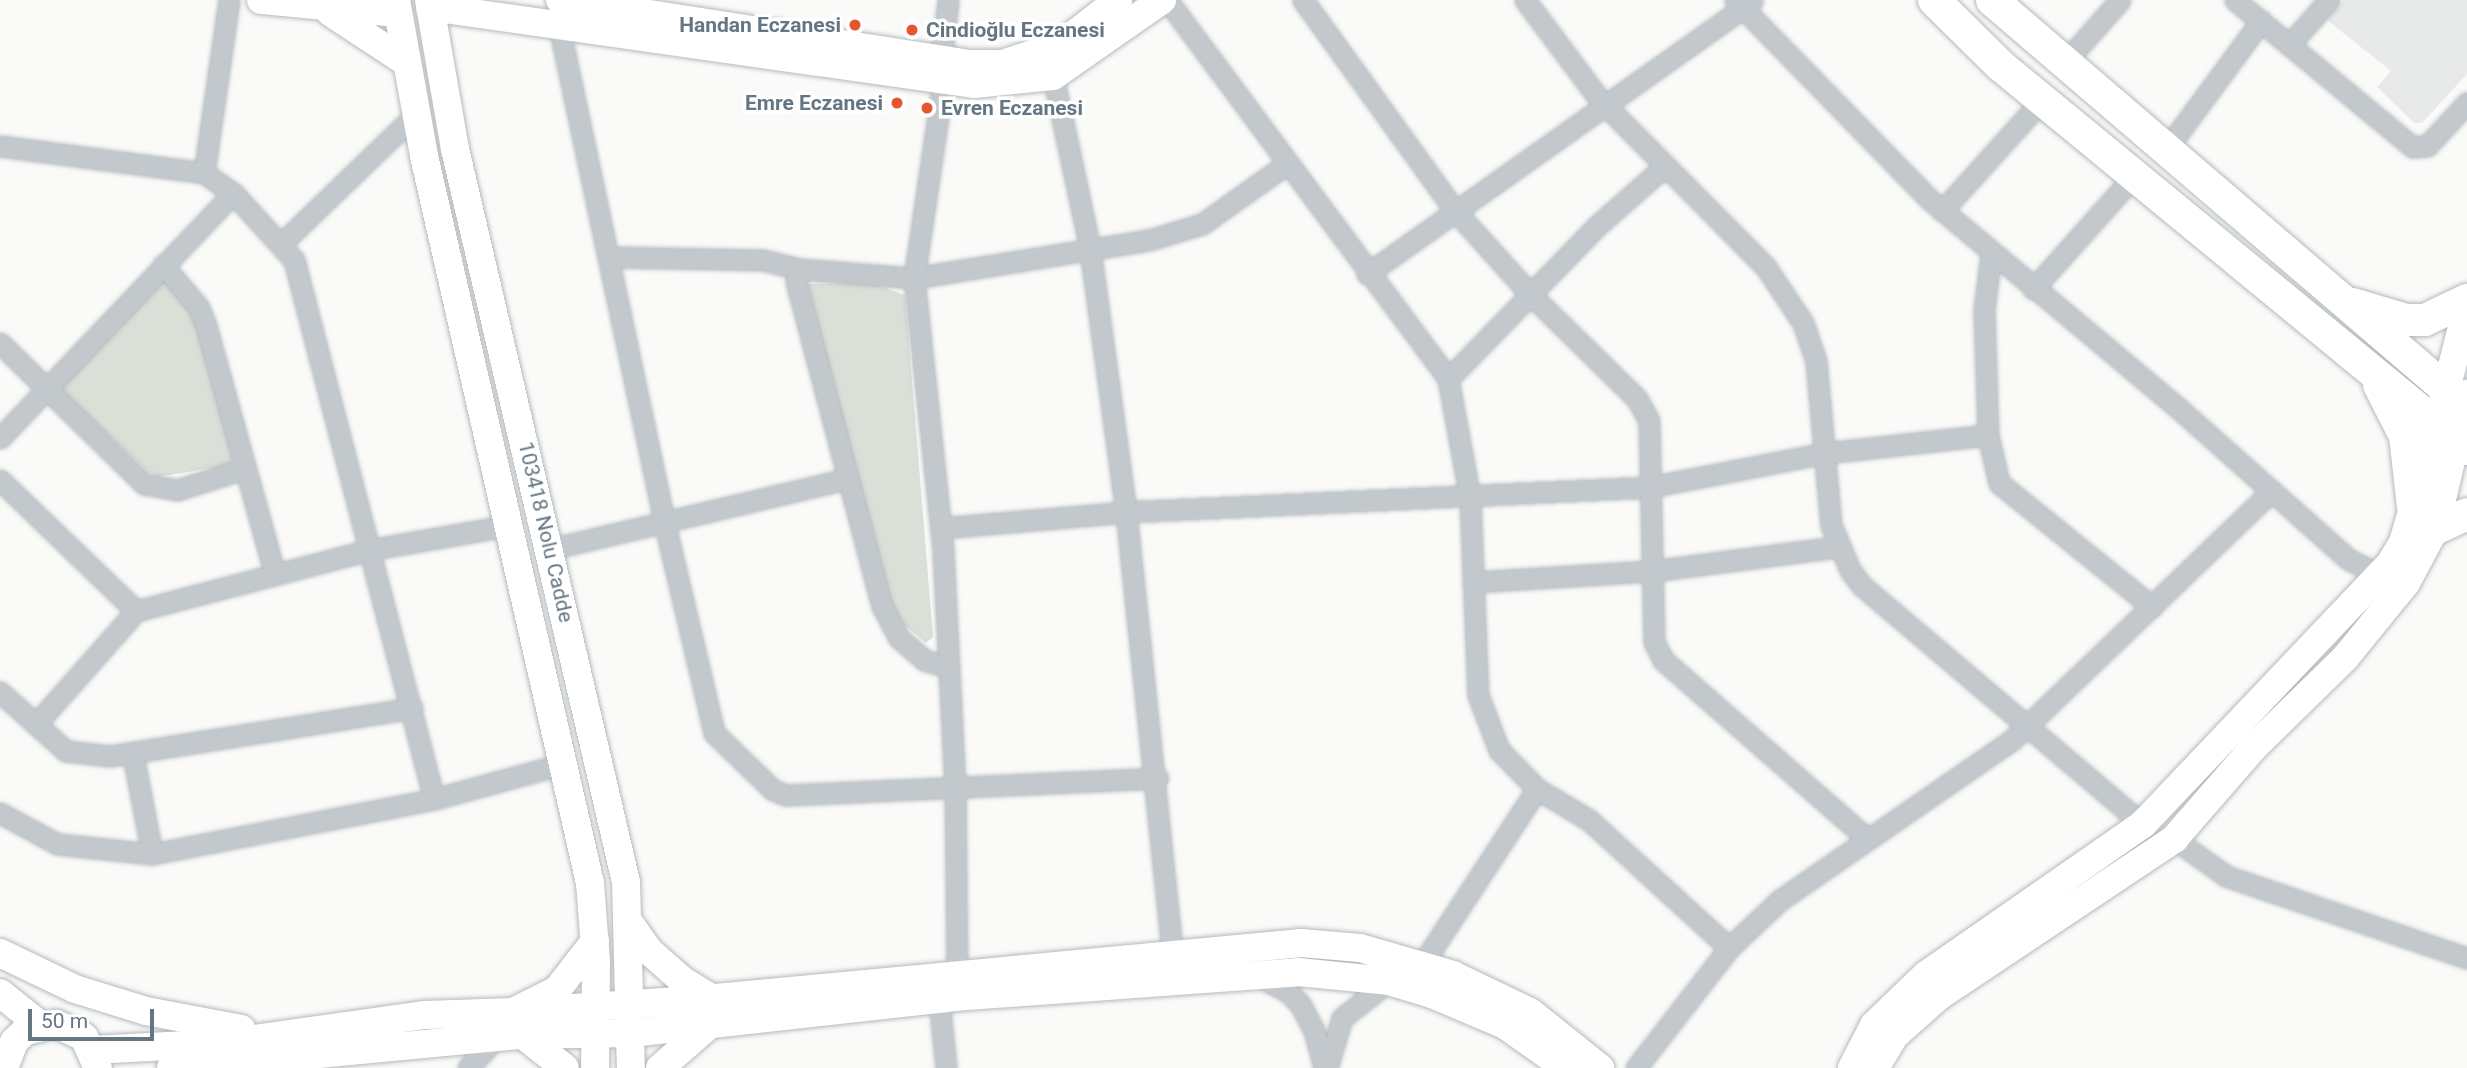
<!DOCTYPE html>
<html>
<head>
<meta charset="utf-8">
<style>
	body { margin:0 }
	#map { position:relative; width:2467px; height:1068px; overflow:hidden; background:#fafaf8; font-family:Roboto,sans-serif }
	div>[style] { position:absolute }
	.built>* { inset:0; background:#e8e9e9 }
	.green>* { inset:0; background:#dadfd7 }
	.roads { filter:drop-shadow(0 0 2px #b3babf) drop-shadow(0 0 2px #b3babf) }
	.street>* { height:19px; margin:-9.5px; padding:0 9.5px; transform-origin:9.5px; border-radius:9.5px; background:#c3c8cc }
	.secondary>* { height:28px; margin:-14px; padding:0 14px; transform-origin:14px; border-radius:14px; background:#fff }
	.primary>* { height:32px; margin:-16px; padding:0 16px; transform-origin:16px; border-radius:16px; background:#fff }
	.dots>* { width:19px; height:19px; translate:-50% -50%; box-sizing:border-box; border:4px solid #fff; border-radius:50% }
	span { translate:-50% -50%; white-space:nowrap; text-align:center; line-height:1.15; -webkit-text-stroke:7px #fff; paint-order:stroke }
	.poi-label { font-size:21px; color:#657683; font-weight:700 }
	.right { translate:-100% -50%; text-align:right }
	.left { translate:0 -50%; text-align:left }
	.street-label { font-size:21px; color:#657683 }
	.scale { position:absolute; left:28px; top:1009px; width:126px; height:32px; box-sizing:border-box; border:4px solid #657683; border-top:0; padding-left:9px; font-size:21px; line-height:24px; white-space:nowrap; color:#657683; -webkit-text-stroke:5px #fff; paint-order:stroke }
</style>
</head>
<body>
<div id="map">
	<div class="built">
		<i style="clip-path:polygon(2344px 0,2467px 0,2467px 74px,2422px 123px,2414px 123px,2377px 87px,2391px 71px,2327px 20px)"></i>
	</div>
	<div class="green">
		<i style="clip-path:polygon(156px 280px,166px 280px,196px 319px,234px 452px,230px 465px,157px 477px,150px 473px,56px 386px)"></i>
		<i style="clip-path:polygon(871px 283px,905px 295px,933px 637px,926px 643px,905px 626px,885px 600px,808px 284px)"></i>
	</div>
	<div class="roads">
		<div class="street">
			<i style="left:1167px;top:0;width:472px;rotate:53.4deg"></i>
			<i style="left:1303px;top:0;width:261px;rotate:54.2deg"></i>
			<i style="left:1456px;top:212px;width:113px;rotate:47.9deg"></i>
			<i style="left:1532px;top:296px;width:147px;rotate:44.4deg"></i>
			<i style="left:1637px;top:399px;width:25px;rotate:61deg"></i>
			<i style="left:1649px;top:421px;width:221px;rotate:88.7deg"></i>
			<i style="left:1654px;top:642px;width:20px;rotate:63deg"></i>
			<i style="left:1663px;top:660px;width:269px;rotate:41.2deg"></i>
			<i style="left:1525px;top:0;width:124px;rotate:53.2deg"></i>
			<i style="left:1599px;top:99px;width:235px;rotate:45.2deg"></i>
			<i style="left:1765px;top:266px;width:69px;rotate:56.3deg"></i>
			<i style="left:1803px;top:323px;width:40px;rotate:71.1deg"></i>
			<i style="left:1816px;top:361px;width:165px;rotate:84.8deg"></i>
			<i style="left:1831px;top:525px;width:49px;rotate:67.1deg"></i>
			<i style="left:1850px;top:570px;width:20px;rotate:53deg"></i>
			<i style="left:1862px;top:586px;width:368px;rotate:40.3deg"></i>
			<i style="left:1735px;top:0;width:278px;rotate:45.7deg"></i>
			<i style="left:1929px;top:199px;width:324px;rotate:40deg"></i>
			<i style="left:2177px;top:407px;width:229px;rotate:41.6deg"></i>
			<i style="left:2348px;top:559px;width:37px;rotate:27deg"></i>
			<i style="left:2235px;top:0;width:231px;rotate:39.6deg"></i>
			<i style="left:2413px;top:147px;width:14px;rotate:-4deg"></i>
			<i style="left:2427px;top:146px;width:59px;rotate:-47.1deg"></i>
			<i style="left:559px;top:26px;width:510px;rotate:78.01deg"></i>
			<i style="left:665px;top:525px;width:214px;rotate:76.7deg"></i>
			<i style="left:714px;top:733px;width:82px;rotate:44deg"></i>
			<i style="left:773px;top:790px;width:14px;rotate:21deg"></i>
			<i style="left:786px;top:795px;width:372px;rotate:-2.6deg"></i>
			<i style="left:2289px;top:45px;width:60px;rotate:-48.4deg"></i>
			<i style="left:941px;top:60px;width:60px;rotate:-83.3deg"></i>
			<i style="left:2066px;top:61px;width:81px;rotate:-48.5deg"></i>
			<i style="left:1053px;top:76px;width:177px;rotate:77.9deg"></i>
			<i style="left:1090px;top:249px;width:265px;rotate:82.2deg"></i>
			<i style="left:1126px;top:512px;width:459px;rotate:84deg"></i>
			<i style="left:943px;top:82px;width:198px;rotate:98.4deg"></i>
			<i style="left:914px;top:278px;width:275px;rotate:83.9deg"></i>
			<i style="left:943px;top:551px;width:235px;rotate:87.1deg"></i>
			<i style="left:955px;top:786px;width:187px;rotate:89.4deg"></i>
			<i style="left:0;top:146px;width:206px;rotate:7.5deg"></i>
			<i style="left:204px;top:173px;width:35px;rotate:35deg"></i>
			<i style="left:233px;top:193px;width:91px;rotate:47.7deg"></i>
			<i style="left:294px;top:260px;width:557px;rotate:75.44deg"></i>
			<i style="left:2165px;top:151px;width:162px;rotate:-53.6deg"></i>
			<i style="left:1665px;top:166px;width:91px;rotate:138.6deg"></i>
			<i style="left:1597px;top:226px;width:214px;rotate:134.2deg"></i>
			<i style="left:1448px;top:379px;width:121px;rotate:79.5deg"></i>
			<i style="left:1470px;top:498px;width:197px;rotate:87.7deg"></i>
			<i style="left:1478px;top:695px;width:59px;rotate:69.1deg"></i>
			<i style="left:1499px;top:750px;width:54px;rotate:45.7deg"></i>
			<i style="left:1537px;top:789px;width:61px;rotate:30.8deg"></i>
			<i style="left:1589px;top:820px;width:190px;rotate:42.4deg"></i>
			<i style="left:204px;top:173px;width:175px;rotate:-81.8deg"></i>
			<i style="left:1942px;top:211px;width:149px;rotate:-48deg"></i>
			<i style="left:283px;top:242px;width:186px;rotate:-43.9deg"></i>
			<i style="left:1991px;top:253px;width:57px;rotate:97deg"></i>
			<i style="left:1984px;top:310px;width:125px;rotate:88.2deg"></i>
			<i style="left:1988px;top:435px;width:49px;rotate:77.1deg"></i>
			<i style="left:1999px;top:483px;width:197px;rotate:39deg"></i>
			<i style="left:612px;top:257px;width:151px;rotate:1.1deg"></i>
			<i style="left:763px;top:260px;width:37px;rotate:14deg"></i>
			<i style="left:799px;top:269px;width:115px;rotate:4.5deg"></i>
			<i style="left:914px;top:278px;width:238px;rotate:-9.2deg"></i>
			<i style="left:1149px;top:240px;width:55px;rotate:-16.8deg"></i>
			<i style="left:1202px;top:224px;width:105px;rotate:-35.3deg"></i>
			<i style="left:163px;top:265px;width:56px;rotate:50.1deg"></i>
			<i style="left:199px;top:308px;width:19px;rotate:69deg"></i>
			<i style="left:206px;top:326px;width:255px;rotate:74.5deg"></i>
			<i style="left:799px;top:269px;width:12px;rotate:104deg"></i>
			<i style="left:796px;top:281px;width:336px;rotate:75.2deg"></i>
			<i style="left:882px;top:606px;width:36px;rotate:62deg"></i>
			<i style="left:899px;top:638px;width:33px;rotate:41deg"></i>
			<i style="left:924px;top:660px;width:26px;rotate:16deg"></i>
			<i style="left:1367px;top:274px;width:472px;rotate:-35.3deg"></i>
			<i style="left:2033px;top:289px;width:152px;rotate:-48.2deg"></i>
			<i style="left:0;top:343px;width:202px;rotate:44.4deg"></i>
			<i style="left:144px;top:484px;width:34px;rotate:10deg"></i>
			<i style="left:177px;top:490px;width:72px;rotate:-17.7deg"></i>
			<i style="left:0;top:438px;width:338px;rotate:-46.4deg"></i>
			<i style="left:0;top:480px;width:189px;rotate:43.9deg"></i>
			<i style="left:941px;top:528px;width:186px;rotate:-4.9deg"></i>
			<i style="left:1126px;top:512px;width:525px;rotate:-2.73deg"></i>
			<i style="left:1650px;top:487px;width:178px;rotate:-11deg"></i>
			<i style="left:1825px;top:453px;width:164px;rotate:-6.3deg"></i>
			<i style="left:550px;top:549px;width:304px;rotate:-13.3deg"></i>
			<i style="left:1473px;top:582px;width:179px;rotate:-3.5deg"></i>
			<i style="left:1652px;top:571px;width:188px;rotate:-7.4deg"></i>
			<i style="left:0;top:692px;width:89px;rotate:41.8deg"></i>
			<i style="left:66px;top:751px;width:44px;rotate:6.5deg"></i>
			<i style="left:110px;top:756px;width:306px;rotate:-9deg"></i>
			<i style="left:36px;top:724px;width:151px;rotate:-48.5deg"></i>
			<i style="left:136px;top:611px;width:240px;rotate:-14.7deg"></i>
			<i style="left:368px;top:550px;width:140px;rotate:-9.9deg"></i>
			<i style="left:133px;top:755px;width:101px;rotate:79.1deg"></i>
			<i style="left:0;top:813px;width:65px;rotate:28.5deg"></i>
			<i style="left:57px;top:844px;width:96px;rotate:6deg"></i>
			<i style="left:152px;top:854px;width:287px;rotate:-11deg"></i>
			<i style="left:434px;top:799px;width:134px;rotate:-15.2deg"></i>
			<i style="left:2174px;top:839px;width:64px;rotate:35.4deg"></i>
			<i style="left:2226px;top:876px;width:255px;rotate:18.8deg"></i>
			<i style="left:1423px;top:963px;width:208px;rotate:-56.8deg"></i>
			<i style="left:1257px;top:976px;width:35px;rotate:27deg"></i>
			<i style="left:1288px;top:992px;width:17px;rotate:45deg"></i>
			<i style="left:1300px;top:1004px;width:30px;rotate:62deg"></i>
			<i style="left:1314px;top:1030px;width:39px;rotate:75deg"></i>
			<i style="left:939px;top:999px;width:69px;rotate:84.2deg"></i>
			<i style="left:468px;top:1068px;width:41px;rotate:-47deg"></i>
			<i style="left:1327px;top:1068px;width:52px;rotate:-73.3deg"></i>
			<i style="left:1342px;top:1018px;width:60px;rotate:-38.2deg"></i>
			<i style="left:1636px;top:1068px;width:152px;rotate:-52.2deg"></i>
			<i style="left:1729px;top:948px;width:70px;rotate:-43.3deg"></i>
			<i style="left:1780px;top:900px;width:282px;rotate:-34.6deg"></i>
			<i style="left:2012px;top:740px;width:360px;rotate:-43.8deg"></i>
		</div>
		<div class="secondary">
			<i style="left:261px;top:0;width:136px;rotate:5.5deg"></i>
			<i style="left:396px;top:0;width:158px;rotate:79.8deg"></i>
			<i style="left:424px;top:156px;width:746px;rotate:77.14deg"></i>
			<i style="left:590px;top:883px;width:78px;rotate:85.6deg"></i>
			<i style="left:596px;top:961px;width:107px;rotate:90.5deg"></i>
			<i style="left:429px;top:0;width:151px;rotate:80.1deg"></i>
			<i style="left:455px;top:149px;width:753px;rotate:76.87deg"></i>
			<i style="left:626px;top:882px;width:186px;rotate:88.5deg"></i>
			<i style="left:560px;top:0;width:415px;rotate:8.9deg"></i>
			<i style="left:970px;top:64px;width:32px"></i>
			<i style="left:1002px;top:64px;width:45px;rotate:-18deg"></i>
			<i style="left:1045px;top:50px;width:24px;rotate:-24deg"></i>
			<i style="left:1067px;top:40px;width:65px;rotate:-38.1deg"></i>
			<i style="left:430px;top:7px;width:549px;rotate:8.06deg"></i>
			<i style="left:974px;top:84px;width:79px;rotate:-5.8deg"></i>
			<i style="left:1053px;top:76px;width:133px;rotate:-34.9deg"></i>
			<i style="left:330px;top:12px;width:91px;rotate:33.3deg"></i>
			<i style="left:628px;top:921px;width:37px;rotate:55deg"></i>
			<i style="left:649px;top:951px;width:45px;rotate:41.4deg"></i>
			<i style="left:683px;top:981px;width:33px;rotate:31deg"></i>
			<i style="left:0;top:953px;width:83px;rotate:25.6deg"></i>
			<i style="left:75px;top:989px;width:74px;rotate:17.2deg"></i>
			<i style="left:146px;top:1011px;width:97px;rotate:10.7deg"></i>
			<i style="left:0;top:993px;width:51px;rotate:38.7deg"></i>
			<i style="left:513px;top:1012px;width:181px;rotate:-3.8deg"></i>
			<i style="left:694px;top:1000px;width:610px;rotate:-5.36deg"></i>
			<i style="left:1301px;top:943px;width:59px;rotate:4.8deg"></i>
			<i style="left:1360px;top:948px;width:97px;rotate:16.2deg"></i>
			<i style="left:1453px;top:975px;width:85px;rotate:25.7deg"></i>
			<i style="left:1530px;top:1012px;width:90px;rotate:38.7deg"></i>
			<i style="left:523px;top:1035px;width:108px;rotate:-1.1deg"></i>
			<i style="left:631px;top:1033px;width:338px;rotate:-6.3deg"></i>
			<i style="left:967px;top:996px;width:332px;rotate:-4.1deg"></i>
			<i style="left:1298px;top:972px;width:91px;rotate:5.6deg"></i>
			<i style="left:1389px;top:981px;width:45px;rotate:16.8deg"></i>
			<i style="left:1432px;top:994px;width:79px;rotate:23deg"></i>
			<i style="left:1505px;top:1025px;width:75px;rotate:35.2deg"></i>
			<i style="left:93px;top:1050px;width:132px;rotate:-3deg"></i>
			<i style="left:225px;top:1043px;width:202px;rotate:-8deg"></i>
			<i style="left:425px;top:1015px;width:88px;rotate:-2deg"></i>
			<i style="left:513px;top:1012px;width:49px;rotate:-26.6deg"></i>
			<i style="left:557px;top:990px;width:62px;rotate:-52.2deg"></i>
			<i style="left:4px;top:1068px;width:28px;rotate:-69deg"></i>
			<i style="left:14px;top:1042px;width:16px;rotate:-45deg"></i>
			<i style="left:25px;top:1031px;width:32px;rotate:-13deg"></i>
			<i style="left:56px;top:1024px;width:31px;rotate:25deg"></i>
			<i style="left:84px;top:1037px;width:34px;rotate:66deg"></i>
			<i style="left:171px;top:1068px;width:354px;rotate:-5.4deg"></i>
			<i style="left:523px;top:1035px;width:53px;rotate:38.2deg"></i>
			<i style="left:660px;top:1068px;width:64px;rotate:-41.2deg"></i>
			<i style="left:1852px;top:1068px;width:48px;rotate:-62.9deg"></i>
			<i style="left:1874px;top:1025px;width:72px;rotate:-43.9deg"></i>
			<i style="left:1926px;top:975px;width:264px;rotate:-34.8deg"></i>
			<i style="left:2143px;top:824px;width:359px;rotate:-46.5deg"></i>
			<i style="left:2390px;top:564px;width:26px;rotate:-59deg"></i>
			<i style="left:2403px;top:542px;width:94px;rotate:-73.3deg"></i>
			<i style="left:2430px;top:452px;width:149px;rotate:-75.6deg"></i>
			<i style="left:1875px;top:1068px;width:37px;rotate:-59deg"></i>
			<i style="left:1894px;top:1036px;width:60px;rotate:-41.6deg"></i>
			<i style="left:1939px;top:996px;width:283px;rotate:-33.7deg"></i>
			<i style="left:2174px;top:839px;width:121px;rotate:-49deg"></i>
			<i style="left:2253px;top:748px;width:129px;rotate:-44.4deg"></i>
			<i style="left:2345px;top:658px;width:97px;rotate:-50.9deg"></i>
			<i style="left:2406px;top:583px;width:61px;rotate:-61.8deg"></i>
			<i style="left:2435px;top:529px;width:139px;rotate:-76.7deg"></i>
		</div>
		<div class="primary">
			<i style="left:1934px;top:0;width:94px;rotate:44.6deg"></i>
			<i style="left:2001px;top:66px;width:603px;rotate:39.42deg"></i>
			<i style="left:1992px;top:0;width:626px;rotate:40.59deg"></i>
			<i style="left:2353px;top:304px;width:55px;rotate:16.8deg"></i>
			<i style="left:2406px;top:320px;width:19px"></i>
			<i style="left:2425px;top:320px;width:47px;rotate:-25.5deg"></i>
			<i style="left:2379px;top:385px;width:57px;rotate:63deg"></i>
			<i style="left:2405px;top:436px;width:71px;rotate:83.6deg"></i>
			<i style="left:2435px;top:529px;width:35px;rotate:-25deg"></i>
		</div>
	</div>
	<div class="dots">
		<i style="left:855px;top:25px;background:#e4572e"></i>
		<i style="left:912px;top:30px;background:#e4572e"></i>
		<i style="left:897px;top:103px;background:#e4572e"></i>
		<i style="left:927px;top:108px;background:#e4572e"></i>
	</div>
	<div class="poi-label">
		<span class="right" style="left:841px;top:25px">Handan Eczanesi</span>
		<span class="left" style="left:926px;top:30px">Cindioğlu Eczanesi</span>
		<span class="right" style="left:883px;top:103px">Emre Eczanesi</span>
		<span class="left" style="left:941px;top:108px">Evren Eczanesi</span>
	</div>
	<div class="street-label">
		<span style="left:546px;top:532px;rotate:77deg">103418 Nolu Cadde</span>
	</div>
	<div class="scale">50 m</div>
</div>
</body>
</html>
